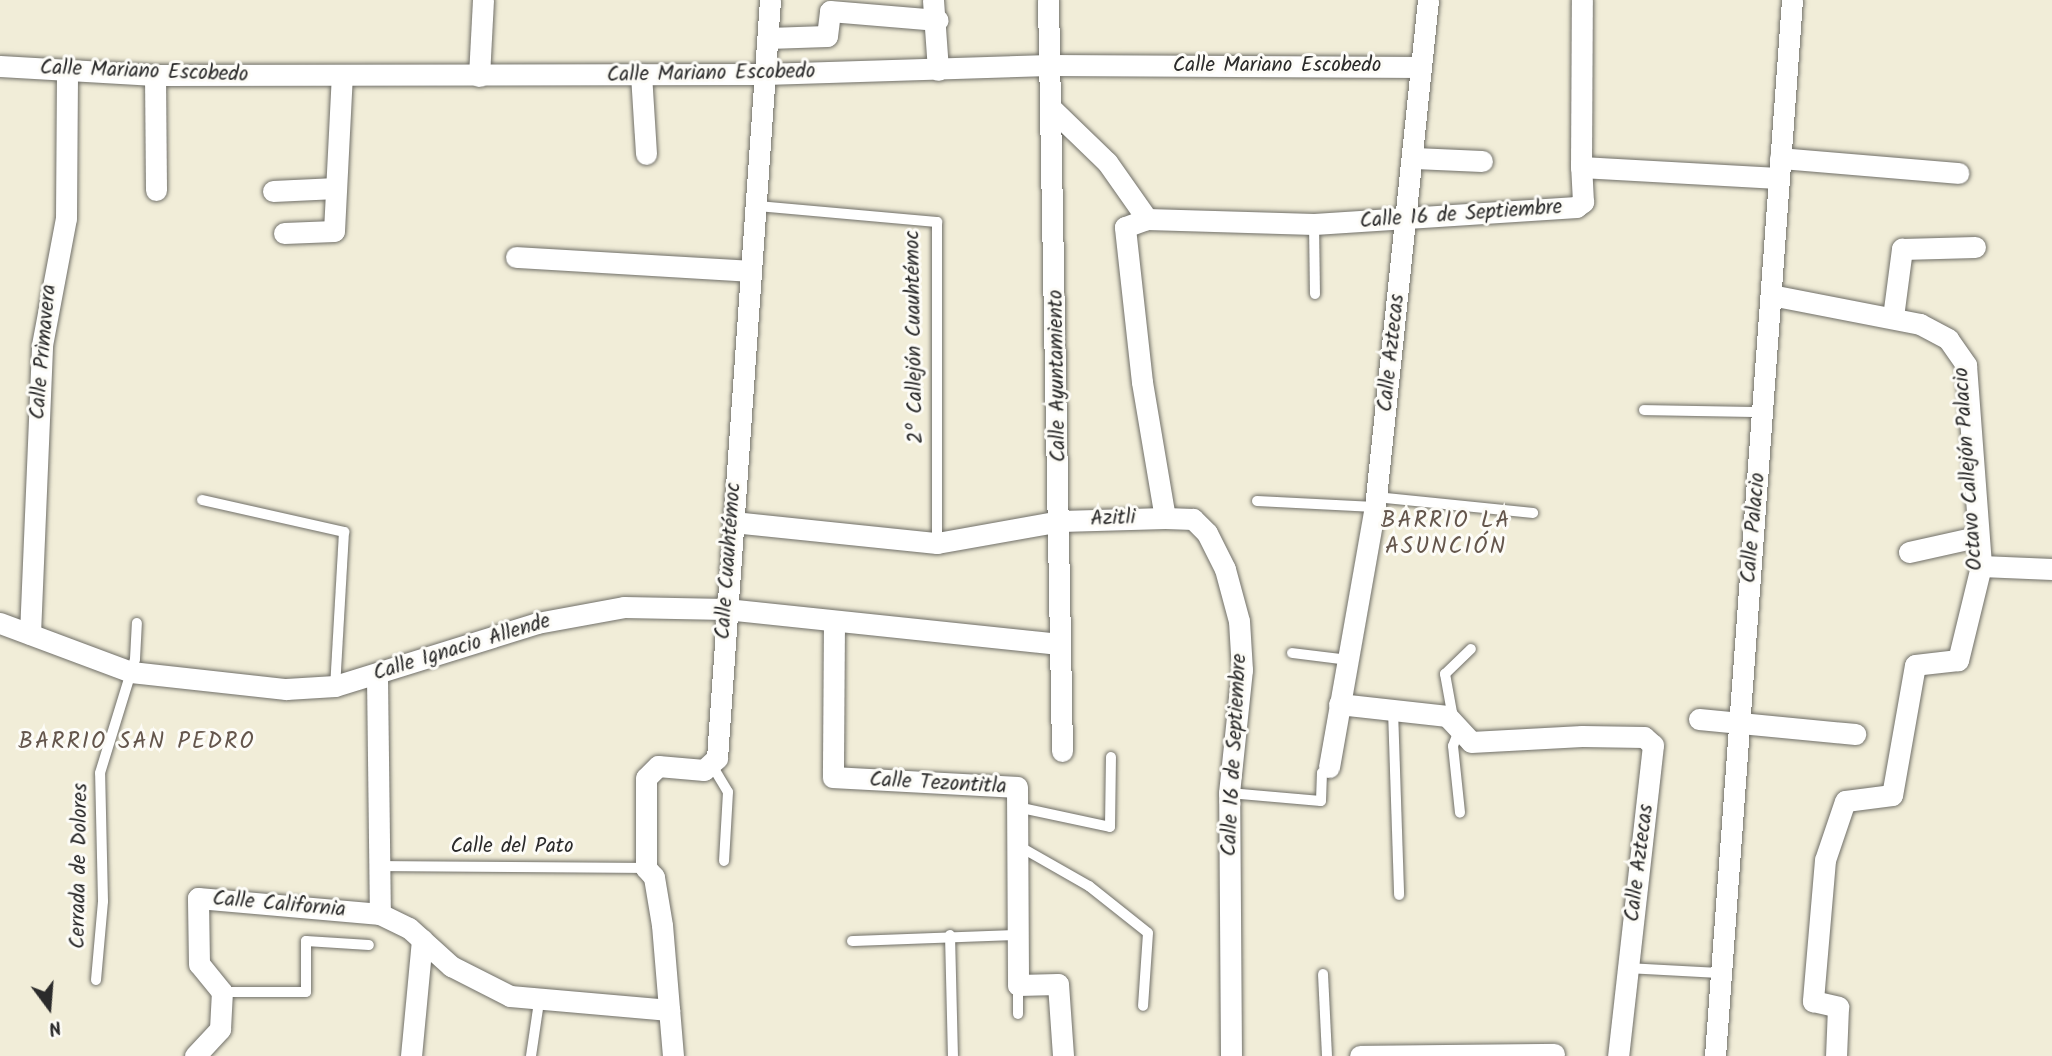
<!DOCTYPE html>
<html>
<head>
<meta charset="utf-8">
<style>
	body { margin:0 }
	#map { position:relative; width:2052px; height:1056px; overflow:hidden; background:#f1edd8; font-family:Kalam,sans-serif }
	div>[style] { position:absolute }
	.roads { filter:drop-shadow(0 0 2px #706f68) drop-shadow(0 0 2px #706f68) }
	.service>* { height:10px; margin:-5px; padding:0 5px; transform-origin:5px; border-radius:5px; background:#fff }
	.minor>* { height:21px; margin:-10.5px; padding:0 10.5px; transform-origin:10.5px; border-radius:10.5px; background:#fff }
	span { translate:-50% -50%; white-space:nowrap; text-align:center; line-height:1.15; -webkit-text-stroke:6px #fdfcf7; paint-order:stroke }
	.street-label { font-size:21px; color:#2b2b2b }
	.neighbourhood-label { font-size:23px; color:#64564c; letter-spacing:2px }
	.north { position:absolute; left:14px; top:972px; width:70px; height:70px; -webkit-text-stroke:5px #fdfcf7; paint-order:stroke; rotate:164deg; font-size:19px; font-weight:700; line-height:28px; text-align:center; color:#2b2b2b }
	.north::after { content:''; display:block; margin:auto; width:24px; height:32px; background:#2b2b2b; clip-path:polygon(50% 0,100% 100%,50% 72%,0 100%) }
</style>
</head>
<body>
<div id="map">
	<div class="roads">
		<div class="service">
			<i style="left:757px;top:206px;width:181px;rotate:5.1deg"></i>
			<i style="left:937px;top:222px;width:321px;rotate:90deg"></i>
			<i style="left:1314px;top:224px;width:70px;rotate:89.2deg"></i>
			<i style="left:1644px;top:410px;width:119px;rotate:1deg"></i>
			<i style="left:1376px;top:497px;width:158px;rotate:5.8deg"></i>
			<i style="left:202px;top:500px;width:146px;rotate:12.7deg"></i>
			<i style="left:344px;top:532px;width:154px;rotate:93.3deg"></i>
			<i style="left:1257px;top:501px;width:118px;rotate:2.9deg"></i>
			<i style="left:1292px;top:653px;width:56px;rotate:7.1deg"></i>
			<i style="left:1393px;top:710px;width:185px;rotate:88.1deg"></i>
			<i style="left:1453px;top:718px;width:45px;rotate:-100.3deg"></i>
			<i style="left:1445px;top:674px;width:36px;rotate:-44deg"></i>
			<i style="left:1458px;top:733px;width:14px;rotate:111deg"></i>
			<i style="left:1453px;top:746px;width:67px;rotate:84deg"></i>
			<i style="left:713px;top:767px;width:29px;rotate:59deg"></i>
			<i style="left:728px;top:792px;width:69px;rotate:93.3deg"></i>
			<i style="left:1229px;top:793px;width:92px;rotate:5deg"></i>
			<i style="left:1321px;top:801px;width:28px;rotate:-88deg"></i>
			<i style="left:1322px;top:773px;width:9px;rotate:-41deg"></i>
			<i style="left:1017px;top:807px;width:95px;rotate:12.1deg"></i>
			<i style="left:1110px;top:827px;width:70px;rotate:-89.2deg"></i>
			<i style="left:1017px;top:845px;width:83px;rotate:29.7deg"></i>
			<i style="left:1089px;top:886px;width:75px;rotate:38.5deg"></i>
			<i style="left:1148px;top:933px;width:73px;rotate:93.9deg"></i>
			<i style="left:377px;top:866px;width:269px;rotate:0.4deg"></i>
			<i style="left:950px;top:935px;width:121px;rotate:88.6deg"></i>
			<i style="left:852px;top:941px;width:165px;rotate:-2.1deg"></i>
			<i style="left:1627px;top:968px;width:92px;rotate:3.1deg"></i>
			<i style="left:1323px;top:974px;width:82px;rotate:87.2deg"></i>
			<i style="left:96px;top:980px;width:79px;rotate:-84.9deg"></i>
			<i style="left:103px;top:901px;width:128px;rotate:-91.3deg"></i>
			<i style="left:100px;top:773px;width:119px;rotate:-72.9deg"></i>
			<i style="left:135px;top:659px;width:36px;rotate:-87deg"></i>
			<i style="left:1018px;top:985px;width:29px;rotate:90deg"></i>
			<i style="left:222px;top:992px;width:84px"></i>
			<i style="left:306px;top:992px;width:51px;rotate:-90deg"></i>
			<i style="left:306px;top:941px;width:63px;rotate:3.6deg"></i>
			<i style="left:531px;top:1056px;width:55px;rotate:-81.6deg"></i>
		</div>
		<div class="minor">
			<i style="left:933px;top:0;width:70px;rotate:85.9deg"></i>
			<i style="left:1048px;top:0;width:751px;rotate:88.93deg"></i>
			<i style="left:768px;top:38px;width:59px;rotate:-1.9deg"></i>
			<i style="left:827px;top:36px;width:25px;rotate:-83deg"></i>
			<i style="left:830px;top:11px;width:108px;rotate:4.8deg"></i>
			<i style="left:0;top:66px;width:155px;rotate:3.3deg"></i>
			<i style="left:155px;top:75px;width:610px;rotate:-0.09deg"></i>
			<i style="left:765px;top:74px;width:284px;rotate:-1.8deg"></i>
			<i style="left:1049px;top:65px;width:372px;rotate:0.3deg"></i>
			<i style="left:641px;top:74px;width:80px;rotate:86.4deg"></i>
			<i style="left:155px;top:75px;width:115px;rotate:89.5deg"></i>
			<i style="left:479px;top:76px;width:76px;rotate:-87deg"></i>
			<i style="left:1051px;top:108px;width:78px;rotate:44deg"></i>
			<i style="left:1107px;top:162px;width:70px;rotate:54.9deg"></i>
			<i style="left:1414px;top:158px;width:68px;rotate:2.5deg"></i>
			<i style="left:1780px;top:158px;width:179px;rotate:4.8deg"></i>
			<i style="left:1581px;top:167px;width:167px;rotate:-89.7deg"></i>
			<i style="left:273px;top:191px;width:63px;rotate:-2.7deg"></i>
			<i style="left:284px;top:233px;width:50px;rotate:-2.3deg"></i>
			<i style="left:334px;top:231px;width:156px;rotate:-87.1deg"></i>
			<i style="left:516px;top:257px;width:235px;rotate:3.4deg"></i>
			<i style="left:1771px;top:295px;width:152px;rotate:11deg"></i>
			<i style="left:1920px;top:324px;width:32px;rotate:28deg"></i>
			<i style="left:1948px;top:339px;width:32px;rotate:55deg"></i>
			<i style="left:1966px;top:365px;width:202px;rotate:85.7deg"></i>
			<i style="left:1981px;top:566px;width:97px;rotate:103.7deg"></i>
			<i style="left:1958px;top:660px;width:43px;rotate:173.4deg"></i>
			<i style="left:1915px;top:665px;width:132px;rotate:100deg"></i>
			<i style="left:1892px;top:795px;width:47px;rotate:172.7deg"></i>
			<i style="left:1845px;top:801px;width:62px;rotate:108.7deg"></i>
			<i style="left:1825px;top:860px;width:142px;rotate:94.9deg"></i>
			<i style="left:1813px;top:1001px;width:26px;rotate:13deg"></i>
			<i style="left:1838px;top:1007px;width:49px;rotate:92.3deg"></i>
			<i style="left:1893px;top:317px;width:69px;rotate:-82.5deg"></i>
			<i style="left:1902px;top:249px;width:73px;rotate:-1.6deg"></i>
			<i style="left:733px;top:522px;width:205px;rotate:5.9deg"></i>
			<i style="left:937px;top:543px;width:126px;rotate:-10.1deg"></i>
			<i style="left:1061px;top:521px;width:104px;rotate:-1.7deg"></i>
			<i style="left:1909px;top:552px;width:69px;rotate:-12.6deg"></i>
			<i style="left:1981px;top:566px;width:71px;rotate:2.4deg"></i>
			<i style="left:834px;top:621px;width:156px;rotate:90.4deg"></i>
			<i style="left:833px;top:777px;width:184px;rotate:3.1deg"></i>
			<i style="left:1017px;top:787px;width:198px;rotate:89.7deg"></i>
			<i style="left:1018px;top:985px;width:40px;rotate:-1.4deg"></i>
			<i style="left:1058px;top:984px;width:72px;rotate:86deg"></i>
			<i style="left:0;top:623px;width:140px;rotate:20.5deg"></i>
			<i style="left:131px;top:672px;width:156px;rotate:6.3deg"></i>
			<i style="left:286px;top:689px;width:49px;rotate:-3.5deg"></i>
			<i style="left:335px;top:686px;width:212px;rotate:-17.3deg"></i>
			<i style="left:537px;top:623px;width:88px;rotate:-10.4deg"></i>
			<i style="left:624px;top:607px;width:102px;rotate:1.1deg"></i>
			<i style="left:726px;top:609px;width:335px;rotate:6deg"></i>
			<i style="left:30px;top:634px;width:289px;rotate:-87.6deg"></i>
			<i style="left:42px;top:345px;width:129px;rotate:-79.3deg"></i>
			<i style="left:66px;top:218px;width:147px;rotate:-89.6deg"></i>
			<i style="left:377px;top:676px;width:238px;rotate:89.3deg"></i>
			<i style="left:1339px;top:704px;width:109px;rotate:6.3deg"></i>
			<i style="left:1447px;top:716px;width:35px;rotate:47deg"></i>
			<i style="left:1471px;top:742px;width:111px;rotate:-3.1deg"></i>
			<i style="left:1582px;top:736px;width:62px;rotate:0.9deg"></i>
			<i style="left:1644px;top:737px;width:12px;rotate:42deg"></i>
			<i style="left:1653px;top:745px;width:313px;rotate:96.4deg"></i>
			<i style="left:1699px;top:719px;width:157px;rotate:5.5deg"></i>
			<i style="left:1329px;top:767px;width:264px;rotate:-80deg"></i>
			<i style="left:1375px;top:507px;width:510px;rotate:-84.03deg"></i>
			<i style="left:195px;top:1056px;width:37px;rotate:-47deg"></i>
			<i style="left:220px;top:1029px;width:37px;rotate:-87deg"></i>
			<i style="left:222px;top:992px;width:36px;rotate:-129deg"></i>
			<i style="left:199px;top:964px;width:66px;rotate:-90.9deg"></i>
			<i style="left:198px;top:898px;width:183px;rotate:5deg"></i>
			<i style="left:380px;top:914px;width:32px;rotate:26deg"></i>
			<i style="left:409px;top:928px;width:57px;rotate:42.1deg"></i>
			<i style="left:451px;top:966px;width:66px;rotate:27deg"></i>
			<i style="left:510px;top:996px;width:160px;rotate:5deg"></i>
			<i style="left:411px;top:1056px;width:117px;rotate:-84.6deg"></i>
			<i style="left:673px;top:1056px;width:131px;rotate:-94.8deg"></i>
			<i style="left:662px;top:925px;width:49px;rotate:-99.5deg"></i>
			<i style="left:654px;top:877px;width:12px;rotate:-132deg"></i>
			<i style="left:646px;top:868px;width:90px;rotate:-90deg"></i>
			<i style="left:646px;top:778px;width:17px;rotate:-45deg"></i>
			<i style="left:658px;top:766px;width:46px;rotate:5deg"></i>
			<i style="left:704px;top:770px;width:18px;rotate:-43deg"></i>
			<i style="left:717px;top:758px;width:760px;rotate:-86deg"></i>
			<i style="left:1231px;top:1056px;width:263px;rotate:-90.4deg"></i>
			<i style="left:1229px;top:793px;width:124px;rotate:-84deg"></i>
			<i style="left:1242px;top:670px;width:49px;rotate:-93.5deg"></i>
			<i style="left:1239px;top:621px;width:54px;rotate:-105.1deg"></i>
			<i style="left:1225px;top:569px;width:40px;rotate:-116.6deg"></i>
			<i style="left:1207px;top:533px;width:20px;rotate:-135deg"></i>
			<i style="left:1193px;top:519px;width:28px;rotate:-178deg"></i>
			<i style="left:1165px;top:518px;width:138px;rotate:-99.6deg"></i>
			<i style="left:1142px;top:382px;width:156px;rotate:-96.3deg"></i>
			<i style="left:1125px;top:227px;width:23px;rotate:-20deg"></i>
			<i style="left:1147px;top:219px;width:167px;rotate:1.7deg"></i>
			<i style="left:1314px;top:224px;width:263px;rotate:-3.7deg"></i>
			<i style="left:1576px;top:207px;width:9px;rotate:-36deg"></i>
			<i style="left:1583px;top:202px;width:35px;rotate:-93deg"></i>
			<i style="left:1581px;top:167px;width:197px;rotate:3.2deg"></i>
			<i style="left:1360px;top:1056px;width:194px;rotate:-0.6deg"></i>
			<i style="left:1715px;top:1056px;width:1059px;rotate:-85.83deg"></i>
		</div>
	</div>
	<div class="street-label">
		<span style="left:1277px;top:66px">Calle Mariano Escobedo</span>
		<span style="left:144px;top:72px;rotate:2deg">Calle Mariano Escobedo</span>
		<span style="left:711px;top:74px;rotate:-1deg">Calle Mariano Escobedo</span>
		<span style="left:1461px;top:215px;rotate:-4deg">Calle 16 de Septiembre</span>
		<span style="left:915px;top:337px;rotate:-91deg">2º Callejón Cuauhtémoc</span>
		<span style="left:44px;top:352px;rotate:-85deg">Calle Primavera</span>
		<span style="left:1392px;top:353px;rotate:-84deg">Calle Aztecas</span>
		<span style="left:1058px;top:376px;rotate:-91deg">Calle Ayuntamiento</span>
		<span style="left:1969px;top:469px;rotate:-94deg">Octavo Callejón Palacio</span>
		<span style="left:1113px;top:519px;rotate:-2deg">Azitli</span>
		<span style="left:1754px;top:528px;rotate:-85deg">Calle Palacio</span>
		<span style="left:729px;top:561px;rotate:-86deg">Calle Cuauhtémoc</span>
		<span style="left:462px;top:648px;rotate:-17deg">Calle Ignacio Allende</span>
		<span style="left:1235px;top:755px;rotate:-87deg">Calle 16 de Septiembre</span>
		<span style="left:938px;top:784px;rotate:3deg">Calle Tezontitla</span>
		<span style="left:512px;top:847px">Calle del Pato</span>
		<span style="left:1640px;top:863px;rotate:-83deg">Calle Aztecas</span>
		<span style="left:80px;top:866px;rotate:-89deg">Cerrada de Dolores</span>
		<span style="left:279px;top:905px;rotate:5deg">Calle California</span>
	</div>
	<div class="neighbourhood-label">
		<span style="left:1446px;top:534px">BARRIO LA<br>ASUNCIÓN</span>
		<span style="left:137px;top:742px">BARRIO SAN PEDRO</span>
	</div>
	<div class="north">N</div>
</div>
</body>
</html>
